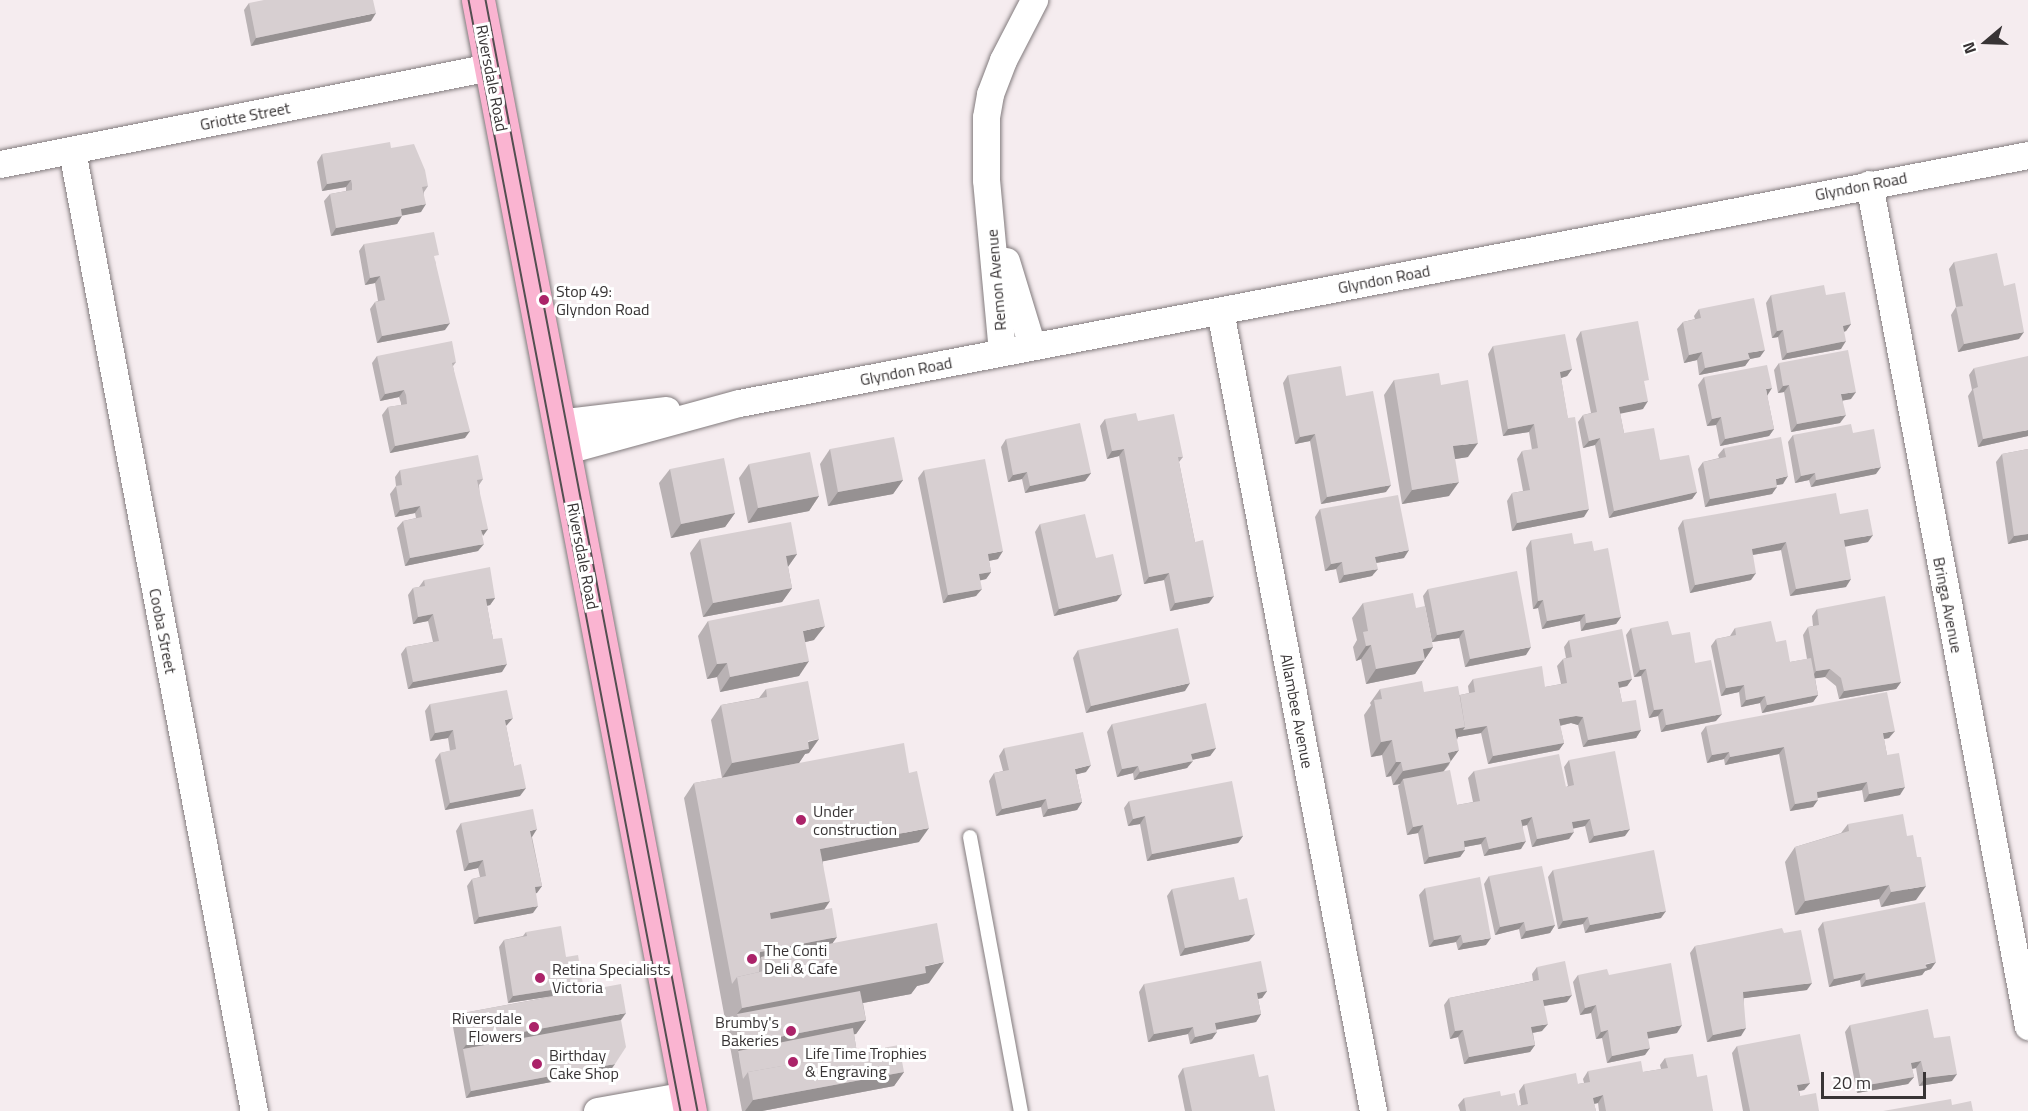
<!DOCTYPE html>
<html>
<head>
<meta charset="utf-8">
<style>
	body { margin:0 }
	#map { position:relative; width:2028px; height:1111px; overflow:hidden; background:#f5ecef; font-family:"Titillium Web",sans-serif }
	div>[style] { position:absolute }
	.roads { filter:drop-shadow(0 0 2px #827b7d) drop-shadow(0 0 2px #827b7d) }
	.service>* { height:14px; margin:-7px; padding:0 7px; transform-origin:7px; border-radius:7px; background:#fff }
	.minor>* { height:27px; margin:-13.5px; padding:0 13.5px; transform-origin:13.5px; border-radius:13.5px; background:#fff }
	.primary>* { height:33px; margin:-16.5px; padding:0 16.5px; transform-origin:16.5px; border-radius:16.5px; background:#fab4d1 }
	.tram>* { height:1.5px; margin:-0.75px; padding:0 0.75px; transform-origin:0.75px; border-radius:0.75px; background:#534e50 }
	.wall>* { inset:0; background:#b9b2b4 }
	.shaded-wall>* { inset:0; background:#969192 }
	.building>* { inset:0; background:#d7cfd1 }
	.dots>* { width:16px; height:16px; translate:-50% -50%; box-sizing:border-box; border:3px solid #fff; border-radius:50% }
	span { translate:-50% -50%; white-space:nowrap; text-align:center; line-height:1.15; -webkit-text-stroke:6px #fff; paint-order:stroke }
	.street-label { font-size:16px; color:#383435 }
	.poi-label { font-size:16px; color:#383435 }
	.left { translate:0 -50%; text-align:left }
	.right { translate:-100% -50%; text-align:right }
	.north { position:absolute; left:1956px; top:12px; width:60px; height:60px; -webkit-text-stroke:4px #fff; paint-order:stroke; rotate:251deg; font-size:16px; font-weight:700; line-height:24px; text-align:center; color:#383435 }
	.north::after { content:''; display:block; margin:auto; width:21px; height:27px; background:#383435; clip-path:polygon(50% 0,100% 100%,50% 72%,0 100%) }
	.scale { position:absolute; left:1821px; top:1072px; width:105px; height:27px; box-sizing:border-box; border:3px solid #383435; border-top:0; padding-left:8px; font-size:18px; line-height:21px; white-space:nowrap; color:#383435; -webkit-text-stroke:4px #fff; paint-order:stroke }
</style>
</head>
<body>
<div id="map">
	<div class="roads">
		<div class="service">
			<i style="left:970px;top:837px;width:279px;rotate:79.5deg"></i>
		</div>
		<div class="minor">
			<i style="left:72px;top:151px;width:977px;rotate:79.27deg"></i>
			<i style="left:0;top:164px;width:500px;rotate:-11.2deg"></i>
			<i style="left:1869px;top:184px;width:857px;rotate:79.31deg"></i>
			<i style="left:1006px;top:261px;width:89px;rotate:73deg"></i>
			<i style="left:1220px;top:311px;width:814px;rotate:79.17deg"></i>
			<i style="left:1002px;top:352px;width:173px;rotate:-95.3deg"></i>
			<i style="left:986px;top:180px;width:63px;rotate:-90deg"></i>
			<i style="left:986px;top:117px;width:23px;rotate:-80deg"></i>
			<i style="left:990px;top:94px;width:36px;rotate:-69deg"></i>
			<i style="left:1003px;top:60px;width:68px;rotate:-62.7deg"></i>
			<i style="left:558px;top:423px;width:109px;rotate:-6.9deg"></i>
			<i style="left:563px;top:451px;width:182px;rotate:-15.3deg"></i>
			<i style="left:739px;top:403px;width:1313px;rotate:-10.89deg"></i>
			<i style="left:597px;top:1111px;width:91px;rotate:-10.1deg"></i>
		</div>
		<div class="primary">
			<i style="left:478px;top:0;width:1131px;rotate:79.2deg"></i>
		</div>
	</div>
	<div class="tram">
		<i style="left:469px;top:0;width:1131px;rotate:79.2deg"></i>
		<i style="left:486px;top:0;width:1131px;rotate:79.2deg"></i>
	</div>
	<div class="wall">
		<i style="clip-path:polygon(249px 3px,371px 21px,251px 46px,244px 10px)"></i>
		<i style="clip-path:polygon(391px 148px,428px 186px,424px 192px,421px 212px,402px 215px,397px 224px,331px 236px,324px 201px,330px 194px,346px 191px,346px 187px,322px 191px,317px 162px,322px 154px)"></i>
		<i style="clip-path:polygon(364px 244px,435px 260px,445px 330px,377px 343px,370px 309px,375px 302px,378px 301px,375px 283px,365px 285px,359px 251px)"></i>
		<i style="clip-path:polygon(1954px 262px,2004px 286px,2019px 339px,1958px 352px,1951px 315px,1956px 307px,1949px 269px)"></i>
		<i style="clip-path:polygon(1771px 295px,1826px 295px,1851px 324px,1846px 331px,1844px 332px,1841px 349px,1782px 360px,1778px 337px,1772px 338px,1766px 303px)"></i>
		<i style="clip-path:polygon(1699px 309px,1760px 357px,1750px 359px,1745px 366px,1699px 375px,1697px 360px,1684px 363px,1677px 329px,1683px 322px,1695px 319px,1694px 316px)"></i>
		<i style="clip-path:polygon(1581px 331px,1645px 386px,1643px 409px,1620px 413px,1624px 433px,1660px 460px,1697px 492px,1692px 499px,1609px 518px,1595px 445px,1583px 448px,1578px 422px,1583px 415px,1591px 413px,1576px 339px)"></i>
		<i style="clip-path:polygon(1493px 346px,1572px 369px,1567px 376px,1561px 378px,1584px 517px,1512px 531px,1507px 501px,1512px 493px,1523px 491px,1517px 459px,1522px 451px,1532px 450px,1529px 432px,1503px 436px,1488px 354px)"></i>
		<i style="clip-path:polygon(377px 356px,456px 362px,453px 366px,465px 438px,390px 453px,382px 415px,388px 407px,401px 405px,401px 403px,399px 397px,380px 401px,372px 363px)"></i>
		<i style="clip-path:polygon(1779px 363px,1851px 399px,1843px 400px,1840px 423px,1791px 432px,1784px 392px,1778px 393px,1774px 370px)"></i>
		<i style="clip-path:polygon(1974px 368px,2028px 436px,1978px 447px,1968px 396px,1972px 390px,1969px 375px)"></i>
		<i style="clip-path:polygon(1288px 375px,1346px 396px,1386px 492px,1321px 504px,1310px 441px,1295px 444px,1283px 383px)"></i>
		<i style="clip-path:polygon(1704px 377px,1767px 395px,1774px 429px,1769px 436px,1720px 446px,1716px 425px,1707px 426px,1698px 385px)"></i>
		<i style="clip-path:polygon(1394px 380px,1441px 385px,1468px 457px,1455px 459px,1449px 496px,1402px 504px,1384px 395px)"></i>
		<i style="clip-path:polygon(1105px 419px,1138px 421px,1183px 457px,1179px 462px,1195px 542px,1209px 603px,1170px 611px,1164px 580px,1144px 584px,1119px 456px,1107px 459px,1100px 426px)"></i>
		<i style="clip-path:polygon(1853px 433px,1876px 474px,1811px 487px,1809px 480px,1795px 483px,1788px 442px,1793px 435px)"></i>
		<i style="clip-path:polygon(1006px 439px,1091px 473px,1085px 481px,1025px 493px,1022px 479px,1008px 482px,1001px 447px)"></i>
		<i style="clip-path:polygon(1724px 448px,1783px 484px,1777px 485px,1772px 494px,1705px 507px,1698px 469px,1703px 462px,1719px 458px,1718px 455px)"></i>
		<i style="clip-path:polygon(830px 449px,903px 480px,893px 494px,828px 506px,820px 464px)"></i>
		<i style="clip-path:polygon(2028px 449px,2028px 540px,2008px 544px,1996px 462px,2002px 454px)"></i>
		<i style="clip-path:polygon(749px 464px,819px 496px,809px 511px,748px 523px,739px 478px)"></i>
		<i style="clip-path:polygon(670px 469px,735px 513px,725px 527px,671px 538px,659px 483px)"></i>
		<i style="clip-path:polygon(400px 470px,483px 479px,479px 485px,482px 536px,478px 551px,405px 566px,397px 528px,403px 521px,416px 518px,415px 513px,395px 517px,390px 494px,396px 486px,395px 477px)"></i>
		<i style="clip-path:polygon(924px 470px,998px 559px,989px 561px,991px 572px,986px 579px,980px 580px,976px 596px,943px 603px,918px 478px)"></i>
		<i style="clip-path:polygon(1320px 509px,1404px 558px,1376px 563px,1372px 576px,1339px 583px,1336px 569px,1325px 571px,1315px 517px)"></i>
		<i style="clip-path:polygon(1840px 514px,1868px 542px,1845px 546px,1846px 587px,1790px 596px,1781px 550px,1753px 555px,1751px 580px,1690px 593px,1678px 528px,1683px 520px)"></i>
		<i style="clip-path:polygon(1040px 524px,1096px 558px,1117px 601px,1054px 616px,1035px 532px)"></i>
		<i style="clip-path:polygon(700px 539px,797px 554px,788px 567px,792px 588px,782px 602px,703px 617px,690px 553px)"></i>
		<i style="clip-path:polygon(1531px 540px,1574px 544px,1594px 551px,1621px 617px,1616px 624px,1581px 631px,1580px 621px,1542px 629px,1538px 608px,1533px 609px,1526px 548px)"></i>
		<i style="clip-path:polygon(424px 580px,495px 598px,490px 605px,487px 606px,493px 639px,502px 672px,408px 689px,401px 654px,406px 647px,433px 642px,428px 621px,413px 624px,408px 595px,413px 588px,419px 587px)"></i>
		<i style="clip-path:polygon(1428px 589px,1526px 655px,1465px 667px,1459px 638px,1432px 642px,1423px 596px)"></i>
		<i style="clip-path:polygon(1363px 603px,1416px 608px,1433px 647px,1415px 674px,1366px 684px,1361px 659px,1356px 661px,1353px 647px,1357px 640px,1352px 618px)"></i>
		<i style="clip-path:polygon(1817px 609px,1901px 682px,1896px 689px,1839px 699px,1836px 686px,1825px 677px,1815px 678px,1818px 695px,1813px 702px,1762px 713px,1760px 703px,1741px 707px,1739px 692px,1721px 696px,1711px 646px,1716px 639px,1730px 636px,1735px 628px,1776px 642px,1790px 662px,1807px 659px,1803px 635px,1808px 627px,1813px 626px,1812px 616px)"></i>
		<i style="clip-path:polygon(708px 621px,814px 640px,805px 642px,799px 676px,720px 692px,717px 677px,707px 679px,698px 636px)"></i>
		<i style="clip-path:polygon(1631px 628px,1672px 635px,1695px 663px,1716px 721px,1661px 732px,1658px 716px,1649px 718px,1641px 676px,1634px 677px,1626px 635px)"></i>
		<i style="clip-path:polygon(1569px 640px,1632px 679px,1627px 686px,1619px 688px,1622px 702px,1641px 730px,1636px 738px,1583px 747px,1578px 725px,1571px 723px,1560px 726px,1564px 743px,1559px 750px,1488px 764px,1481px 733px,1458px 737px,1449px 765px,1444px 771px,1457px 805px,1473px 802px,1468px 778px,1474px 771px,1566px 787px,1568px 786px,1564px 767px,1569px 760px,1625px 836px,1589px 843px,1585px 826px,1573px 828px,1569px 839px,1532px 847px,1527px 825px,1523px 826px,1521px 849px,1484px 856px,1481px 844px,1465px 847px,1465px 850px,1460px 857px,1424px 864px,1418px 833px,1407px 835px,1398px 786px,1400px 784px,1393px 785px,1391px 776px,1386px 777px,1382px 755px,1371px 757px,1364px 715px,1371px 705px,1370px 703px,1380px 689px,1460px 695px,1469px 693px,1468px 686px,1473px 679px,1545px 687px,1561px 684px,1557px 666px,1563px 659px,1566px 658px,1564px 647px)"></i>
		<i style="clip-path:polygon(1078px 650px,1185px 691px,1086px 713px,1073px 658px)"></i>
		<i style="clip-path:polygon(766px 689px,809px 753px,805px 754px,799px 763px,919px 842px,823px 861px,824px 909px,833px 943px,929px 983px,917px 986px,911px 994px,863px 1003px,866px 1020px,856px 1034px,854px 1034px,857px 1053px,904px 1072px,894px 1086px,762px 1111px,742px 1111px,684px 798px,694px 783px,722px 778px,711px 720px,721px 705px,759px 698px)"></i>
		<i style="clip-path:polygon(430px 704px,507px 725px,506px 726px,520px 796px,445px 810px,435px 760px,440px 753px,450px 751px,448px 738px,430px 741px,425px 711px)"></i>
		<i style="clip-path:polygon(1112px 724px,1216px 748px,1210px 756px,1192px 760px,1187px 768px,1134px 780px,1133px 773px,1117px 777px,1107px 732px)"></i>
		<i style="clip-path:polygon(1706px 726px,1889px 738px,1884px 739px,1887px 755px,1900px 795px,1864px 802px,1862px 790px,1818px 798px,1813px 807px,1790px 811px,1779px 754px,1725px 765px,1724px 759px,1707px 763px,1701px 733px)"></i>
		<i style="clip-path:polygon(1004px 748px,1086px 772px,1076px 774px,1082px 802px,1077px 810px,1043px 817px,1041px 807px,996px 816px,989px 781px,994px 773px,1003px 771px,999px 756px)"></i>
		<i style="clip-path:polygon(1129px 801px,1243px 836px,1238px 843px,1147px 861px,1140px 824px,1128px 826px,1124px 808px)"></i>
		<i style="clip-path:polygon(461px 823px,532px 837px,542px 886px,536px 893px,533px 913px,474px 924px,467px 886px,472px 879px,480px 877px,478px 868px,464px 871px,456px 831px)"></i>
		<i style="clip-path:polygon(1848px 824px,1916px 900px,1881px 907px,1879px 899px,1795px 915px,1785px 862px,1795px 847px,1841px 833px)"></i>
		<i style="clip-path:polygon(1553px 870px,1661px 918px,1585px 933px,1583px 924px,1558px 929px,1548px 877px)"></i>
		<i style="clip-path:polygon(1489px 876px,1555px 925px,1550px 933px,1521px 939px,1519px 929px,1495px 935px,1484px 884px)"></i>
		<i style="clip-path:polygon(1425px 888px,1486px 945px,1458px 950px,1456px 942px,1429px 947px,1419px 895px)"></i>
		<i style="clip-path:polygon(1172px 889px,1239px 900px,1249px 941px,1180px 956px,1167px 896px)"></i>
		<i style="clip-path:polygon(1823px 922px,1931px 969px,1925px 971px,1922px 975px,1861px 987px,1860px 980px,1829px 987px,1818px 929px)"></i>
		<i style="clip-path:polygon(526px 932px,566px 957px,583px 985px,578px 992px,621px 1020px,610px 1071px,466px 1098px,453px 1027px,463px 1013px,560px 995px,508px 1003px,499px 947px,504px 940px,523px 936px)"></i>
		<i style="clip-path:polygon(1784px 933px,1807px 990px,1744px 998px,1741px 1036px,1707px 1042px,1690px 953px,1695px 946px)"></i>
		<i style="clip-path:polygon(1537px 967px,1567px 1002px,1544px 1006px,1542px 1031px,1533px 1033px,1535px 1045px,1530px 1052px,1464px 1064px,1458px 1037px,1450px 1039px,1444px 1005px,1449px 998px,1533px 981px,1532px 974px)"></i>
		<i style="clip-path:polygon(1578px 975px,1609px 975px,1677px 1033px,1648px 1038px,1645px 1055px,1607px 1063px,1602px 1038px,1596px 1039px,1591px 1013px,1580px 1015px,1573px 982px)"></i>
		<i style="clip-path:polygon(1144px 984px,1267px 991px,1262px 998px,1258px 999px,1261px 1014px,1256px 1022px,1217px 1029px,1212px 1039px,1190px 1044px,1188px 1034px,1148px 1042px,1139px 992px)"></i>
		<i style="clip-path:polygon(1850px 1025px,1934px 1038px,1952px 1081px,1919px 1086px,1916px 1068px,1912px 1069px,1914px 1077px,1908px 1084px,1857px 1093px,1845px 1032px)"></i>
		<i style="clip-path:polygon(1737px 1046px,1810px 1083px,1804px 1090px,1799px 1091px,1800px 1096px,1819px 1111px,1743px 1111px,1732px 1053px)"></i>
		<i style="clip-path:polygon(1665px 1058px,1697px 1077px,1713px 1111px,1599px 1111px,1598px 1103px,1594px 1104px,1596px 1111px,1460px 1111px,1458px 1105px,1464px 1098px,1501px 1096px,1518px 1106px,1521px 1105px,1519px 1091px,1524px 1084px,1578px 1084px,1584px 1083px,1583px 1079px,1588px 1071px,1643px 1072px,1661px 1069px,1660px 1065px)"></i>
		<i style="clip-path:polygon(1183px 1068px,1259px 1077px,1275px 1111px,1185px 1111px,1178px 1076px)"></i>
	</div>
	<div class="shaded-wall">
		<i style="clip-path:polygon(376px 13px,371px 21px,251px 46px,256px 38px)"></i>
		<i style="clip-path:polygon(351px 180px,346px 187px,322px 191px,327px 184px)"></i>
		<i style="clip-path:polygon(426px 204px,421px 212px,395px 217px,401px 209px)"></i>
		<i style="clip-path:polygon(402px 216px,397px 224px,331px 236px,336px 228px)"></i>
		<i style="clip-path:polygon(380px 276px,375px 283px,365px 285px,370px 278px)"></i>
		<i style="clip-path:polygon(450px 323px,445px 330px,377px 343px,382px 336px)"></i>
		<i style="clip-path:polygon(1851px 324px,1846px 331px,1838px 333px,1843px 326px)"></i>
		<i style="clip-path:polygon(1783px 330px,1778px 337px,1772px 338px,1777px 331px)"></i>
		<i style="clip-path:polygon(2024px 332px,2019px 339px,1958px 352px,1964px 344px)"></i>
		<i style="clip-path:polygon(1846px 341px,1841px 349px,1782px 360px,1787px 353px)"></i>
		<i style="clip-path:polygon(1765px 350px,1760px 357px,1750px 359px,1745px 366px,1699px 375px,1705px 368px,1748px 353px)"></i>
		<i style="clip-path:polygon(1702px 352px,1697px 360px,1684px 363px,1689px 355px)"></i>
		<i style="clip-path:polygon(1572px 369px,1567px 376px,1555px 380px,1560px 372px)"></i>
		<i style="clip-path:polygon(1789px 385px,1784px 392px,1778px 393px,1783px 386px)"></i>
		<i style="clip-path:polygon(1772px 388px,1767px 396px,1766px 389px)"></i>
		<i style="clip-path:polygon(404px 390px,399px 397px,380px 401px,385px 394px)"></i>
		<i style="clip-path:polygon(1856px 392px,1851px 399px,1836px 402px,1841px 394px)"></i>
		<i style="clip-path:polygon(1648px 401px,1643px 409px,1614px 415px,1619px 407px)"></i>
		<i style="clip-path:polygon(1846px 415px,1840px 423px,1791px 432px,1797px 424px)"></i>
		<i style="clip-path:polygon(1721px 417px,1716px 425px,1707px 426px,1712px 419px)"></i>
		<i style="clip-path:polygon(1534px 424px,1529px 432px,1503px 436px,1508px 429px)"></i>
		<i style="clip-path:polygon(1774px 429px,1769px 436px,1720px 446px,1725px 439px)"></i>
		<i style="clip-path:polygon(2028px 430px,2028px 436px,1978px 447px,1983px 439px)"></i>
		<i style="clip-path:polygon(470px 431px,465px 438px,390px 453px,395px 446px)"></i>
		<i style="clip-path:polygon(1315px 434px,1310px 441px,1295px 444px,1300px 437px)"></i>
		<i style="clip-path:polygon(1600px 438px,1595px 445px,1583px 448px,1589px 441px)"></i>
		<i style="clip-path:polygon(1478px 443px,1468px 457px,1443px 461px,1453px 446px)"></i>
		<i style="clip-path:polygon(1124px 449px,1119px 456px,1107px 459px,1112px 451px)"></i>
		<i style="clip-path:polygon(1881px 467px,1876px 474px,1811px 487px,1816px 480px)"></i>
		<i style="clip-path:polygon(1027px 472px,1022px 479px,1008px 482px,1013px 475px)"></i>
		<i style="clip-path:polygon(1091px 473px,1085px 481px,1025px 493px,1030px 486px)"></i>
		<i style="clip-path:polygon(1815px 473px,1809px 480px,1795px 483px,1801px 476px)"></i>
		<i style="clip-path:polygon(1788px 476px,1783px 484px,1771px 486px,1776px 479px)"></i>
		<i style="clip-path:polygon(903px 480px,893px 494px,828px 506px,838px 492px)"></i>
		<i style="clip-path:polygon(1459px 482px,1449px 496px,1402px 504px,1412px 490px)"></i>
		<i style="clip-path:polygon(1391px 485px,1386px 492px,1321px 504px,1327px 497px)"></i>
		<i style="clip-path:polygon(1777px 487px,1772px 494px,1705px 507px,1710px 499px)"></i>
		<i style="clip-path:polygon(1697px 492px,1692px 499px,1609px 518px,1614px 511px)"></i>
		<i style="clip-path:polygon(819px 496px,809px 511px,748px 523px,758px 508px)"></i>
		<i style="clip-path:polygon(420px 506px,415px 513px,395px 517px,400px 510px)"></i>
		<i style="clip-path:polygon(1589px 509px,1584px 517px,1512px 531px,1517px 523px)"></i>
		<i style="clip-path:polygon(735px 513px,725px 527px,671px 538px,681px 524px)"></i>
		<i style="clip-path:polygon(488px 529px,483px 536px,481px 530px)"></i>
		<i style="clip-path:polygon(2028px 534px,2028px 540px,2008px 544px,2014px 536px)"></i>
		<i style="clip-path:polygon(1873px 535px,1868px 542px,1839px 548px,1844px 540px)"></i>
		<i style="clip-path:polygon(1786px 542px,1781px 550px,1746px 556px,1752px 549px)"></i>
		<i style="clip-path:polygon(484px 544px,478px 551px,405px 566px,410px 558px)"></i>
		<i style="clip-path:polygon(1409px 550px,1404px 558px,1370px 564px,1375px 557px)"></i>
		<i style="clip-path:polygon(1003px 551px,998px 559px,983px 562px,988px 554px)"></i>
		<i style="clip-path:polygon(797px 554px,787px 568px,786px 556px)"></i>
		<i style="clip-path:polygon(1342px 562px,1336px 569px,1325px 571px,1331px 564px)"></i>
		<i style="clip-path:polygon(1378px 569px,1372px 576px,1339px 583px,1344px 575px)"></i>
		<i style="clip-path:polygon(991px 572px,986px 579px,974px 582px,979px 574px)"></i>
		<i style="clip-path:polygon(1169px 573px,1164px 580px,1144px 584px,1149px 577px)"></i>
		<i style="clip-path:polygon(1756px 573px,1751px 580px,1690px 593px,1695px 585px)"></i>
		<i style="clip-path:polygon(1851px 579px,1846px 587px,1790px 596px,1796px 589px)"></i>
		<i style="clip-path:polygon(792px 588px,782px 602px,703px 617px,713px 603px)"></i>
		<i style="clip-path:polygon(982px 589px,976px 596px,943px 603px,948px 595px)"></i>
		<i style="clip-path:polygon(1122px 594px,1117px 601px,1054px 616px,1059px 609px)"></i>
		<i style="clip-path:polygon(1214px 596px,1209px 603px,1170px 611px,1175px 603px)"></i>
		<i style="clip-path:polygon(495px 598px,490px 605px,481px 607px,486px 599px)"></i>
		<i style="clip-path:polygon(1543px 600px,1538px 608px,1533px 609px,1538px 601px)"></i>
		<i style="clip-path:polygon(433px 614px,428px 621px,413px 624px,418px 617px)"></i>
		<i style="clip-path:polygon(1585px 614px,1580px 621px,1542px 629px,1547px 621px)"></i>
		<i style="clip-path:polygon(1621px 617px,1616px 624px,1581px 631px,1586px 623px)"></i>
		<i style="clip-path:polygon(825px 626px,814px 640px,793px 645px,803px 631px)"></i>
		<i style="clip-path:polygon(1464px 630px,1459px 638px,1432px 642px,1437px 635px)"></i>
		<i style="clip-path:polygon(1371px 645px,1361px 659px,1356px 661px,1366px 646px)"></i>
		<i style="clip-path:polygon(1433px 647px,1415px 674px,1366px 684px,1376px 669px,1423px 649px)"></i>
		<i style="clip-path:polygon(1531px 647px,1526px 655px,1465px 667px,1470px 659px)"></i>
		<i style="clip-path:polygon(809px 661px,799px 676px,720px 692px,730px 677px)"></i>
		<i style="clip-path:polygon(727px 663px,717px 677px,707px 679px,717px 664px)"></i>
		<i style="clip-path:polygon(507px 664px,502px 672px,408px 689px,413px 682px)"></i>
		<i style="clip-path:polygon(1646px 669px,1641px 676px,1634px 677px,1640px 670px)"></i>
		<i style="clip-path:polygon(1830px 669px,1825px 677px,1811px 679px,1816px 671px)"></i>
		<i style="clip-path:polygon(1632px 679px,1627px 686px,1612px 689px,1618px 682px)"></i>
		<i style="clip-path:polygon(1901px 682px,1896px 689px,1839px 699px,1844px 691px)"></i>
		<i style="clip-path:polygon(1190px 683px,1185px 691px,1086px 713px,1091px 706px)"></i>
		<i style="clip-path:polygon(1744px 685px,1739px 692px,1721px 696px,1726px 688px)"></i>
		<i style="clip-path:polygon(1818px 695px,1813px 702px,1762px 713px,1767px 705px)"></i>
		<i style="clip-path:polygon(1765px 696px,1760px 703px,1741px 707px,1746px 700px)"></i>
		<i style="clip-path:polygon(1663px 709px,1658px 716px,1649px 718px,1654px 710px)"></i>
		<i style="clip-path:polygon(1722px 714px,1716px 721px,1661px 732px,1666px 725px)"></i>
		<i style="clip-path:polygon(1576px 716px,1583px 717px,1578px 725px,1571px 723px,1554px 727px,1559px 719px)"></i>
		<i style="clip-path:polygon(513px 718px,507px 725px,500px 727px,505px 720px)"></i>
		<i style="clip-path:polygon(1487px 726px,1481px 733px,1458px 737px,1455px 742px,1455px 729px,1465px 727px)"></i>
		<i style="clip-path:polygon(453px 730px,448px 738px,430px 741px,435px 733px)"></i>
		<i style="clip-path:polygon(1641px 730px,1636px 738px,1583px 747px,1588px 740px)"></i>
		<i style="clip-path:polygon(1895px 731px,1889px 738px,1878px 740px,1883px 733px)"></i>
		<i style="clip-path:polygon(819px 739px,809px 753px,805px 754px,799px 763px,722px 778px,732px 763px)"></i>
		<i style="clip-path:polygon(1392px 740px,1382px 755px,1371px 757px,1381px 742px)"></i>
		<i style="clip-path:polygon(1564px 743px,1559px 750px,1488px 764px,1493px 756px)"></i>
		<i style="clip-path:polygon(1784px 747px,1779px 754px,1725px 765px,1730px 757px)"></i>
		<i style="clip-path:polygon(1216px 748px,1210px 756px,1186px 761px,1191px 754px)"></i>
		<i style="clip-path:polygon(1459px 750px,1440px 776px,1403px 779px,1400px 784px,1393px 785px,1403px 771px,1448px 753px)"></i>
		<i style="clip-path:polygon(1729px 752px,1724px 759px,1707px 763px,1712px 755px)"></i>
		<i style="clip-path:polygon(1193px 761px,1187px 768px,1134px 780px,1140px 772px)"></i>
		<i style="clip-path:polygon(1396px 762px,1401px 762px,1391px 776px,1386px 777px)"></i>
		<i style="clip-path:polygon(1091px 765px,1086px 772px,1070px 776px,1075px 769px)"></i>
		<i style="clip-path:polygon(1138px 766px,1133px 773px,1117px 777px,1122px 769px)"></i>
		<i style="clip-path:polygon(1867px 782px,1862px 790px,1811px 799px,1817px 792px)"></i>
		<i style="clip-path:polygon(1905px 787px,1900px 795px,1864px 802px,1869px 794px)"></i>
		<i style="clip-path:polygon(526px 788px,520px 796px,445px 810px,450px 803px)"></i>
		<i style="clip-path:polygon(1046px 799px,1041px 807px,996px 816px,1002px 809px)"></i>
		<i style="clip-path:polygon(1818px 800px,1813px 807px,1790px 811px,1795px 804px)"></i>
		<i style="clip-path:polygon(1082px 802px,1077px 810px,1043px 817px,1048px 809px)"></i>
		<i style="clip-path:polygon(1145px 816px,1140px 824px,1128px 826px,1133px 819px)"></i>
		<i style="clip-path:polygon(1532px 817px,1527px 825px,1516px 827px,1521px 820px)"></i>
		<i style="clip-path:polygon(1590px 819px,1585px 826px,1567px 830px,1572px 822px)"></i>
		<i style="clip-path:polygon(1423px 825px,1418px 833px,1407px 835px,1413px 827px)"></i>
		<i style="clip-path:polygon(929px 828px,919px 842px,810px 864px,820px 849px)"></i>
		<i style="clip-path:polygon(537px 829px,532px 837px,525px 838px,530px 831px)"></i>
		<i style="clip-path:polygon(1630px 829px,1625px 836px,1589px 843px,1594px 836px)"></i>
		<i style="clip-path:polygon(1574px 832px,1569px 839px,1532px 847px,1537px 839px)"></i>
		<i style="clip-path:polygon(1243px 836px,1238px 843px,1147px 861px,1152px 854px)"></i>
		<i style="clip-path:polygon(1486px 837px,1481px 844px,1459px 848px,1464px 841px)"></i>
		<i style="clip-path:polygon(1526px 841px,1521px 849px,1484px 856px,1489px 849px)"></i>
		<i style="clip-path:polygon(1465px 850px,1460px 857px,1424px 864px,1429px 857px)"></i>
		<i style="clip-path:polygon(483px 860px,478px 868px,464px 871px,469px 863px)"></i>
		<i style="clip-path:polygon(1889px 885px,1879px 899px,1795px 915px,1805px 901px)"></i>
		<i style="clip-path:polygon(542px 886px,537px 893px,530px 895px,535px 887px)"></i>
		<i style="clip-path:polygon(1926px 886px,1916px 900px,1881px 907px,1891px 892px)"></i>
		<i style="clip-path:polygon(830px 901px,820px 916px,760px 927px,770px 913px)"></i>
		<i style="clip-path:polygon(538px 906px,533px 913px,474px 924px,479px 917px)"></i>
		<i style="clip-path:polygon(1666px 911px,1661px 918px,1585px 933px,1590px 925px)"></i>
		<i style="clip-path:polygon(1588px 917px,1583px 924px,1558px 929px,1563px 921px)"></i>
		<i style="clip-path:polygon(1524px 922px,1519px 929px,1495px 935px,1500px 927px)"></i>
		<i style="clip-path:polygon(1555px 925px,1550px 933px,1521px 939px,1526px 931px)"></i>
		<i style="clip-path:polygon(1255px 934px,1249px 941px,1180px 956px,1185px 948px)"></i>
		<i style="clip-path:polygon(1461px 935px,1456px 942px,1429px 947px,1434px 940px)"></i>
		<i style="clip-path:polygon(837px 937px,827px 951px,761px 957px,756px 965px,760px 952px)"></i>
		<i style="clip-path:polygon(1491px 938px,1486px 945px,1458px 950px,1463px 943px)"></i>
		<i style="clip-path:polygon(944px 962px,929px 983px,917px 986px,911px 994px,739px 1026px,737px 1014px,742px 1008px)"></i>
		<i style="clip-path:polygon(1936px 962px,1931px 969px,1925px 971px,1922px 975px,1861px 987px,1866px 980px)"></i>
		<i style="clip-path:polygon(1865px 973px,1860px 980px,1829px 987px,1834px 979px)"></i>
		<i style="clip-path:polygon(1812px 983px,1807px 990px,1738px 999px,1743px 992px)"></i>
		<i style="clip-path:polygon(583px 985px,578px 992px,508px 1003px,513px 996px)"></i>
		<i style="clip-path:polygon(1267px 991px,1262px 998px,1252px 1000px,1257px 993px)"></i>
		<i style="clip-path:polygon(1572px 995px,1567px 1002px,1537px 1007px,1543px 1000px)"></i>
		<i style="clip-path:polygon(1596px 1005px,1591px 1013px,1580px 1015px,1585px 1008px)"></i>
		<i style="clip-path:polygon(626px 1013px,616px 1027px,463px 1049px,468px 1042px)"></i>
		<i style="clip-path:polygon(1261px 1014px,1256px 1022px,1210px 1031px,1215px 1023px)"></i>
		<i style="clip-path:polygon(866px 1020px,856px 1034px,739px 1057px,738px 1051px,743px 1044px)"></i>
		<i style="clip-path:polygon(1548px 1024px,1542px 1031px,1526px 1034px,1531px 1027px)"></i>
		<i style="clip-path:polygon(1682px 1025px,1677px 1033px,1641px 1040px,1647px 1032px)"></i>
		<i style="clip-path:polygon(1193px 1027px,1188px 1034px,1148px 1042px,1154px 1034px)"></i>
		<i style="clip-path:polygon(1746px 1028px,1741px 1036px,1707px 1042px,1713px 1035px)"></i>
		<i style="clip-path:polygon(1463px 1030px,1458px 1037px,1450px 1039px,1455px 1031px)"></i>
		<i style="clip-path:polygon(1608px 1030px,1602px 1038px,1596px 1039px,1601px 1032px)"></i>
		<i style="clip-path:polygon(1217px 1032px,1212px 1039px,1190px 1044px,1195px 1037px)"></i>
		<i style="clip-path:polygon(1535px 1045px,1530px 1052px,1464px 1064px,1469px 1057px)"></i>
		<i style="clip-path:polygon(1650px 1048px,1645px 1055px,1607px 1063px,1612px 1056px)"></i>
		<i style="clip-path:polygon(1921px 1061px,1916px 1068px,1906px 1070px,1911px 1063px)"></i>
		<i style="clip-path:polygon(615px 1064px,610px 1071px,466px 1098px,471px 1091px)"></i>
		<i style="clip-path:polygon(904px 1072px,894px 1086px,762px 1111px,745px 1111px,753px 1100px)"></i>
		<i style="clip-path:polygon(1957px 1074px,1952px 1081px,1919px 1086px,1925px 1078px)"></i>
		<i style="clip-path:polygon(1914px 1077px,1908px 1084px,1857px 1093px,1862px 1086px)"></i>
		<i style="clip-path:polygon(1810px 1083px,1804px 1090px,1792px 1092px,1797px 1085px)"></i>
		<i style="clip-path:polygon(1603px 1095px,1598px 1103px,1588px 1105px,1593px 1098px)"></i>
	</div>
	<div class="building">
		<i style="clip-path:polygon(264px 0,373px 0,376px 13px,256px 38px,249px 3px)"></i>
		<i style="clip-path:polygon(390px 142px,391px 148px,414px 144px,425px 170px,428px 186px,422px 187px,426px 204px,401px 209px,402px 216px,336px 228px,330px 194px,352px 190px,352px 184px,351px 180px,327px 184px,322px 154px)"></i>
		<i style="clip-path:polygon(434px 232px,439px 255px,434px 256px,450px 323px,382px 336px,375px 302px,385px 300px,380px 276px,370px 278px,364px 244px)"></i>
		<i style="clip-path:polygon(1997px 253px,2004px 286px,2015px 283px,2024px 332px,1964px 344px,1956px 307px,1963px 306px,1954px 262px)"></i>
		<i style="clip-path:polygon(1824px 285px,1826px 295px,1845px 292px,1851px 324px,1843px 326px,1846px 341px,1787px 353px,1783px 330px,1777px 331px,1771px 295px)"></i>
		<i style="clip-path:polygon(1754px 298px,1765px 350px,1748px 353px,1750px 359px,1705px 368px,1702px 352px,1689px 355px,1683px 322px,1701px 318px,1699px 309px)"></i>
		<i style="clip-path:polygon(1638px 321px,1649px 380px,1644px 381px,1648px 401px,1619px 407px,1624px 433px,1654px 428px,1660px 460px,1689px 455px,1697px 492px,1614px 511px,1600px 438px,1589px 441px,1583px 415px,1597px 412px,1581px 331px)"></i>
		<i style="clip-path:polygon(1565px 334px,1572px 369px,1560px 372px,1568px 418px,1575px 417px,1589px 509px,1517px 523px,1512px 493px,1530px 490px,1522px 451px,1538px 448px,1534px 424px,1508px 429px,1493px 346px)"></i>
		<i style="clip-path:polygon(452px 341px,456px 362px,452px 363px,470px 431px,395px 446px,388px 407px,407px 404px,406px 395px,404px 390px,385px 394px,377px 356px)"></i>
		<i style="clip-path:polygon(1848px 350px,1856px 392px,1841px 394px,1846px 415px,1797px 424px,1789px 385px,1783px 386px,1779px 363px)"></i>
		<i style="clip-path:polygon(2028px 356px,2028px 430px,1983px 439px,1973px 389px,1978px 387px,1974px 368px)"></i>
		<i style="clip-path:polygon(1767px 365px,1772px 388px,1766px 389px,1774px 429px,1725px 439px,1721px 417px,1712px 419px,1704px 377px)"></i>
		<i style="clip-path:polygon(1341px 366px,1346px 396px,1373px 391px,1391px 485px,1327px 497px,1315px 434px,1300px 437px,1288px 375px)"></i>
		<i style="clip-path:polygon(1439px 373px,1441px 385px,1468px 380px,1478px 443px,1453px 446px,1459px 482px,1412px 490px,1394px 380px)"></i>
		<i style="clip-path:polygon(1136px 413px,1138px 421px,1174px 414px,1183px 457px,1178px 457px,1195px 542px,1203px 540px,1214px 596px,1175px 603px,1169px 573px,1149px 577px,1124px 449px,1112px 451px,1105px 419px)"></i>
		<i style="clip-path:polygon(1080px 423px,1091px 473px,1030px 486px,1027px 472px,1013px 475px,1006px 439px)"></i>
		<i style="clip-path:polygon(1851px 424px,1853px 433px,1874px 429px,1881px 467px,1816px 480px,1815px 473px,1801px 476px,1793px 435px)"></i>
		<i style="clip-path:polygon(894px 437px,903px 480px,838px 492px,830px 449px)"></i>
		<i style="clip-path:polygon(1781px 437px,1788px 476px,1776px 479px,1777px 487px,1710px 499px,1703px 462px,1726px 457px,1724px 448px)"></i>
		<i style="clip-path:polygon(2028px 449px,2028px 534px,2014px 536px,2002px 454px)"></i>
		<i style="clip-path:polygon(810px 452px,819px 496px,758px 508px,749px 464px)"></i>
		<i style="clip-path:polygon(478px 455px,483px 479px,477px 480px,488px 529px,481px 530px,484px 544px,410px 558px,403px 521px,422px 517px,420px 506px,400px 510px,396px 486px,402px 485px,400px 470px)"></i>
		<i style="clip-path:polygon(724px 458px,735px 513px,681px 524px,670px 469px)"></i>
		<i style="clip-path:polygon(985px 459px,1003px 551px,988px 554px,991px 572px,979px 574px,982px 589px,948px 595px,924px 470px)"></i>
		<i style="clip-path:polygon(1836px 493px,1840px 514px,1868px 509px,1873px 535px,1844px 540px,1851px 579px,1796px 589px,1786px 542px,1752px 549px,1756px 573px,1695px 585px,1683px 520px)"></i>
		<i style="clip-path:polygon(1398px 495px,1409px 550px,1375px 557px,1378px 569px,1344px 575px,1342px 562px,1331px 564px,1320px 509px)"></i>
		<i style="clip-path:polygon(1085px 514px,1096px 558px,1113px 554px,1122px 594px,1059px 609px,1040px 524px)"></i>
		<i style="clip-path:polygon(791px 522px,797px 554px,786px 556px,792px 588px,713px 603px,700px 539px)"></i>
		<i style="clip-path:polygon(1572px 533px,1574px 544px,1592px 541px,1594px 551px,1608px 548px,1621px 617px,1586px 623px,1585px 614px,1547px 621px,1543px 600px,1538px 601px,1531px 540px)"></i>
		<i style="clip-path:polygon(490px 567px,495px 598px,486px 599px,493px 639px,502px 638px,507px 664px,413px 682px,406px 647px,439px 641px,433px 614px,418px 617px,413px 588px,425px 586px,424px 580px)"></i>
		<i style="clip-path:polygon(1517px 571px,1531px 647px,1470px 659px,1464px 630px,1437px 635px,1428px 589px)"></i>
		<i style="clip-path:polygon(1413px 593px,1416px 608px,1425px 606px,1433px 647px,1423px 649px,1425px 660px,1376px 669px,1371px 645px,1366px 646px,1363px 632px,1368px 631px,1363px 603px)"></i>
		<i style="clip-path:polygon(1885px 596px,1901px 682px,1844px 691px,1841px 678px,1830px 669px,1816px 671px,1808px 627px,1819px 625px,1817px 609px)"></i>
		<i style="clip-path:polygon(819px 599px,825px 626px,803px 631px,809px 661px,730px 677px,727px 663px,717px 664px,708px 621px)"></i>
		<i style="clip-path:polygon(1668px 621px,1672px 635px,1690px 632px,1695px 663px,1711px 660px,1722px 714px,1666px 725px,1663px 709px,1654px 710px,1646px 669px,1640px 670px,1631px 628px)"></i>
		<i style="clip-path:polygon(1771px 621px,1776px 642px,1786px 640px,1790px 662px,1811px 658px,1818px 695px,1767px 705px,1765px 696px,1746px 700px,1744px 685px,1726px 688px,1716px 639px,1736px 635px,1735px 628px)"></i>
		<i style="clip-path:polygon(1178px 628px,1190px 683px,1091px 706px,1078px 650px)"></i>
		<i style="clip-path:polygon(1622px 629px,1632px 679px,1618px 682px,1622px 702px,1636px 700px,1641px 730px,1588px 740px,1583px 717px,1576px 716px,1559px 719px,1564px 743px,1493px 756px,1487px 726px,1463px 730px,1465px 727px,1460px 695px,1475px 692px,1473px 679px,1542px 666px,1545px 687px,1567px 683px,1563px 659px,1572px 657px,1569px 640px)"></i>
		<i style="clip-path:polygon(808px 681px,819px 739px,808px 741px,809px 749px,732px 763px,721px 705px,767px 697px,766px 689px)"></i>
		<i style="clip-path:polygon(1422px 681px,1424px 692px,1458px 686px,1465px 727px,1455px 729px,1459px 750px,1448px 753px,1451px 762px,1403px 771px,1401px 762px,1396px 762px,1392px 740px,1381px 742px,1374px 700px,1382px 699px,1380px 689px)"></i>
		<i style="clip-path:polygon(507px 690px,513px 718px,505px 720px,514px 766px,521px 764px,526px 788px,450px 803px,440px 753px,456px 749px,453px 730px,435px 733px,430px 704px)"></i>
		<i style="clip-path:polygon(1887px 692px,1895px 731px,1883px 733px,1887px 755px,1899px 753px,1905px 787px,1869px 794px,1867px 782px,1817px 792px,1818px 800px,1795px 804px,1784px 747px,1730px 757px,1729px 752px,1712px 755px,1706px 726px)"></i>
		<i style="clip-path:polygon(1206px 703px,1216px 748px,1191px 754px,1193px 761px,1140px 772px,1138px 766px,1122px 769px,1112px 724px)"></i>
		<i style="clip-path:polygon(1083px 732px,1091px 765px,1075px 769px,1082px 802px,1048px 809px,1046px 799px,1002px 809px,994px 773px,1009px 770px,1004px 748px)"></i>
		<i style="clip-path:polygon(904px 743px,909px 773px,917px 771px,929px 828px,820px 849px,830px 901px,770px 913px,771px 919px,832px 908px,837px 937px,760px 952px,759px 972px,737px 977px,732px 984px,694px 783px)"></i>
		<i style="clip-path:polygon(1615px 751px,1630px 829px,1594px 836px,1590px 819px,1572px 822px,1574px 832px,1537px 839px,1532px 817px,1521px 820px,1526px 841px,1489px 849px,1486px 837px,1464px 841px,1465px 850px,1429px 857px,1423px 825px,1413px 827px,1403px 779px,1450px 770px,1457px 805px,1480px 801px,1474px 771px,1559px 754px,1566px 787px,1574px 785px,1569px 760px)"></i>
		<i style="clip-path:polygon(1232px 781px,1243px 836px,1152px 854px,1145px 816px,1133px 819px,1129px 801px)"></i>
		<i style="clip-path:polygon(533px 809px,537px 829px,530px 831px,542px 886px,535px 887px,538px 906px,479px 917px,472px 879px,486px 876px,483px 860px,469px 863px,461px 823px)"></i>
		<i style="clip-path:polygon(1903px 814px,1907px 836px,1913px 835px,1917px 857px,1921px 857px,1926px 886px,1891px 892px,1889px 885px,1805px 901px,1795px 847px,1849px 831px,1848px 824px)"></i>
		<i style="clip-path:polygon(1654px 850px,1666px 911px,1590px 925px,1588px 917px,1563px 921px,1553px 870px)"></i>
		<i style="clip-path:polygon(1542px 866px,1555px 925px,1526px 931px,1524px 922px,1500px 927px,1489px 876px)"></i>
		<i style="clip-path:polygon(1234px 877px,1239px 900px,1247px 898px,1255px 934px,1185px 948px,1172px 889px)"></i>
		<i style="clip-path:polygon(1480px 877px,1491px 938px,1463px 943px,1461px 935px,1434px 940px,1425px 888px)"></i>
		<i style="clip-path:polygon(1925px 902px,1936px 962px,1925px 964px,1927px 968px,1866px 980px,1865px 973px,1834px 979px,1823px 922px)"></i>
		<i style="clip-path:polygon(937px 923px,944px 962px,925px 966px,926px 973px,742px 1008px,737px 977px,764px 971px,761px 957px)"></i>
		<i style="clip-path:polygon(561px 926px,566px 957px,578px 955px,583px 985px,513px 996px,504px 940px,527px 936px,526px 932px)"></i>
		<i style="clip-path:polygon(1782px 928px,1784px 933px,1801px 930px,1812px 983px,1743px 992px,1746px 1028px,1713px 1035px,1695px 946px)"></i>
		<i style="clip-path:polygon(1261px 961px,1267px 991px,1257px 993px,1261px 1014px,1215px 1023px,1217px 1032px,1195px 1037px,1193px 1027px,1154px 1034px,1144px 984px)"></i>
		<i style="clip-path:polygon(1565px 961px,1572px 995px,1543px 1000px,1548px 1024px,1531px 1027px,1535px 1045px,1469px 1057px,1463px 1030px,1455px 1031px,1449px 998px,1539px 980px,1537px 967px)"></i>
		<i style="clip-path:polygon(1671px 963px,1682px 1025px,1647px 1032px,1650px 1048px,1612px 1056px,1608px 1030px,1601px 1032px,1596px 1005px,1585px 1008px,1578px 975px,1607px 969px,1609px 975px)"></i>
		<i style="clip-path:polygon(621px 984px,626px 1013px,468px 1042px,463px 1013px)"></i>
		<i style="clip-path:polygon(860px 991px,866px 1020px,743px 1044px,737px 1014px)"></i>
		<i style="clip-path:polygon(1928px 1009px,1934px 1038px,1950px 1036px,1957px 1074px,1925px 1078px,1921px 1061px,1911px 1063px,1914px 1077px,1862px 1086px,1850px 1025px)"></i>
		<i style="clip-path:polygon(621px 1020px,626px 1047px,615px 1064px,471px 1091px,463px 1049px)"></i>
		<i style="clip-path:polygon(853px 1028px,857px 1053px,748px 1072px,743px 1079px,738px 1051px)"></i>
		<i style="clip-path:polygon(1800px 1034px,1810px 1083px,1797px 1085px,1800px 1096px,1816px 1093px,1819px 1111px,1750px 1111px,1737px 1046px)"></i>
		<i style="clip-path:polygon(899px 1045px,904px 1072px,753px 1100px,748px 1072px)"></i>
		<i style="clip-path:polygon(1254px 1054px,1259px 1077px,1268px 1075px,1275px 1111px,1192px 1111px,1183px 1068px)"></i>
		<i style="clip-path:polygon(1693px 1054px,1697px 1077px,1707px 1075px,1713px 1111px,1606px 1111px,1603px 1095px,1593px 1098px,1596px 1111px,1466px 1111px,1464px 1098px,1500px 1091px,1501px 1096px,1515px 1093px,1518px 1106px,1528px 1104px,1524px 1084px,1576px 1073px,1578px 1084px,1590px 1082px,1588px 1071px,1641px 1061px,1643px 1072px,1668px 1068px,1665px 1058px)"></i>
		<i style="clip-path:polygon(1951px 1099px,1952px 1105px,1971px 1101px,1973px 1111px,1883px 1111px)"></i>
	</div>
	<div class="dots">
		<i style="left:544px;top:300px;background:#ab2369"></i>
		<i style="left:801px;top:820px;background:#ab2369"></i>
		<i style="left:752px;top:959px;background:#ab2369"></i>
		<i style="left:540px;top:978px;background:#ab2369"></i>
		<i style="left:534px;top:1027px;background:#ab2369"></i>
		<i style="left:791px;top:1031px;background:#ab2369"></i>
		<i style="left:793px;top:1062px;background:#ab2369"></i>
		<i style="left:537px;top:1064px;background:#ab2369"></i>
	</div>
	<div class="street-label">
		<span style="left:492px;top:78px;rotate:79deg">Riversdale Road</span>
		<span style="left:245px;top:116px;rotate:-11deg">Griotte Street</span>
		<span style="left:1861px;top:186px;rotate:-11deg">Glyndon Road</span>
		<span style="left:1384px;top:279px;rotate:-11deg">Glyndon Road</span>
		<span style="left:996px;top:280px;rotate:-95deg">Remon Avenue</span>
		<span style="left:906px;top:371px;rotate:-11deg">Glyndon Road</span>
		<span style="left:583px;top:556px;rotate:79deg">Riversdale Road</span>
		<span style="left:1948px;top:605px;rotate:79deg">Bringa Avenue</span>
		<span style="left:163px;top:631px;rotate:79deg">Cooba Street</span>
		<span style="left:1297px;top:711px;rotate:79deg">Allambee Avenue</span>
	</div>
	<div class="poi-label">
		<span class="left" style="left:556px;top:300px">Stop 49:<br>Glyndon Road</span>
		<span class="left" style="left:813px;top:820px">Under<br>construction</span>
		<span class="left" style="left:764px;top:959px">The Conti<br>Deli &amp; Cafe</span>
		<span class="left" style="left:552px;top:978px">Retina Specialists<br>Victoria</span>
		<span class="right" style="left:522px;top:1027px">Riversdale<br>Flowers</span>
		<span class="right" style="left:779px;top:1031px">Brumby's<br>Bakeries</span>
		<span class="left" style="left:805px;top:1062px">Life Time Trophies<br>&amp; Engraving</span>
		<span class="left" style="left:549px;top:1064px">Birthday<br>Cake Shop</span>
	</div>
	<div class="north">N</div>
	<div class="scale">20 m</div>
</div>
</body>
</html>
